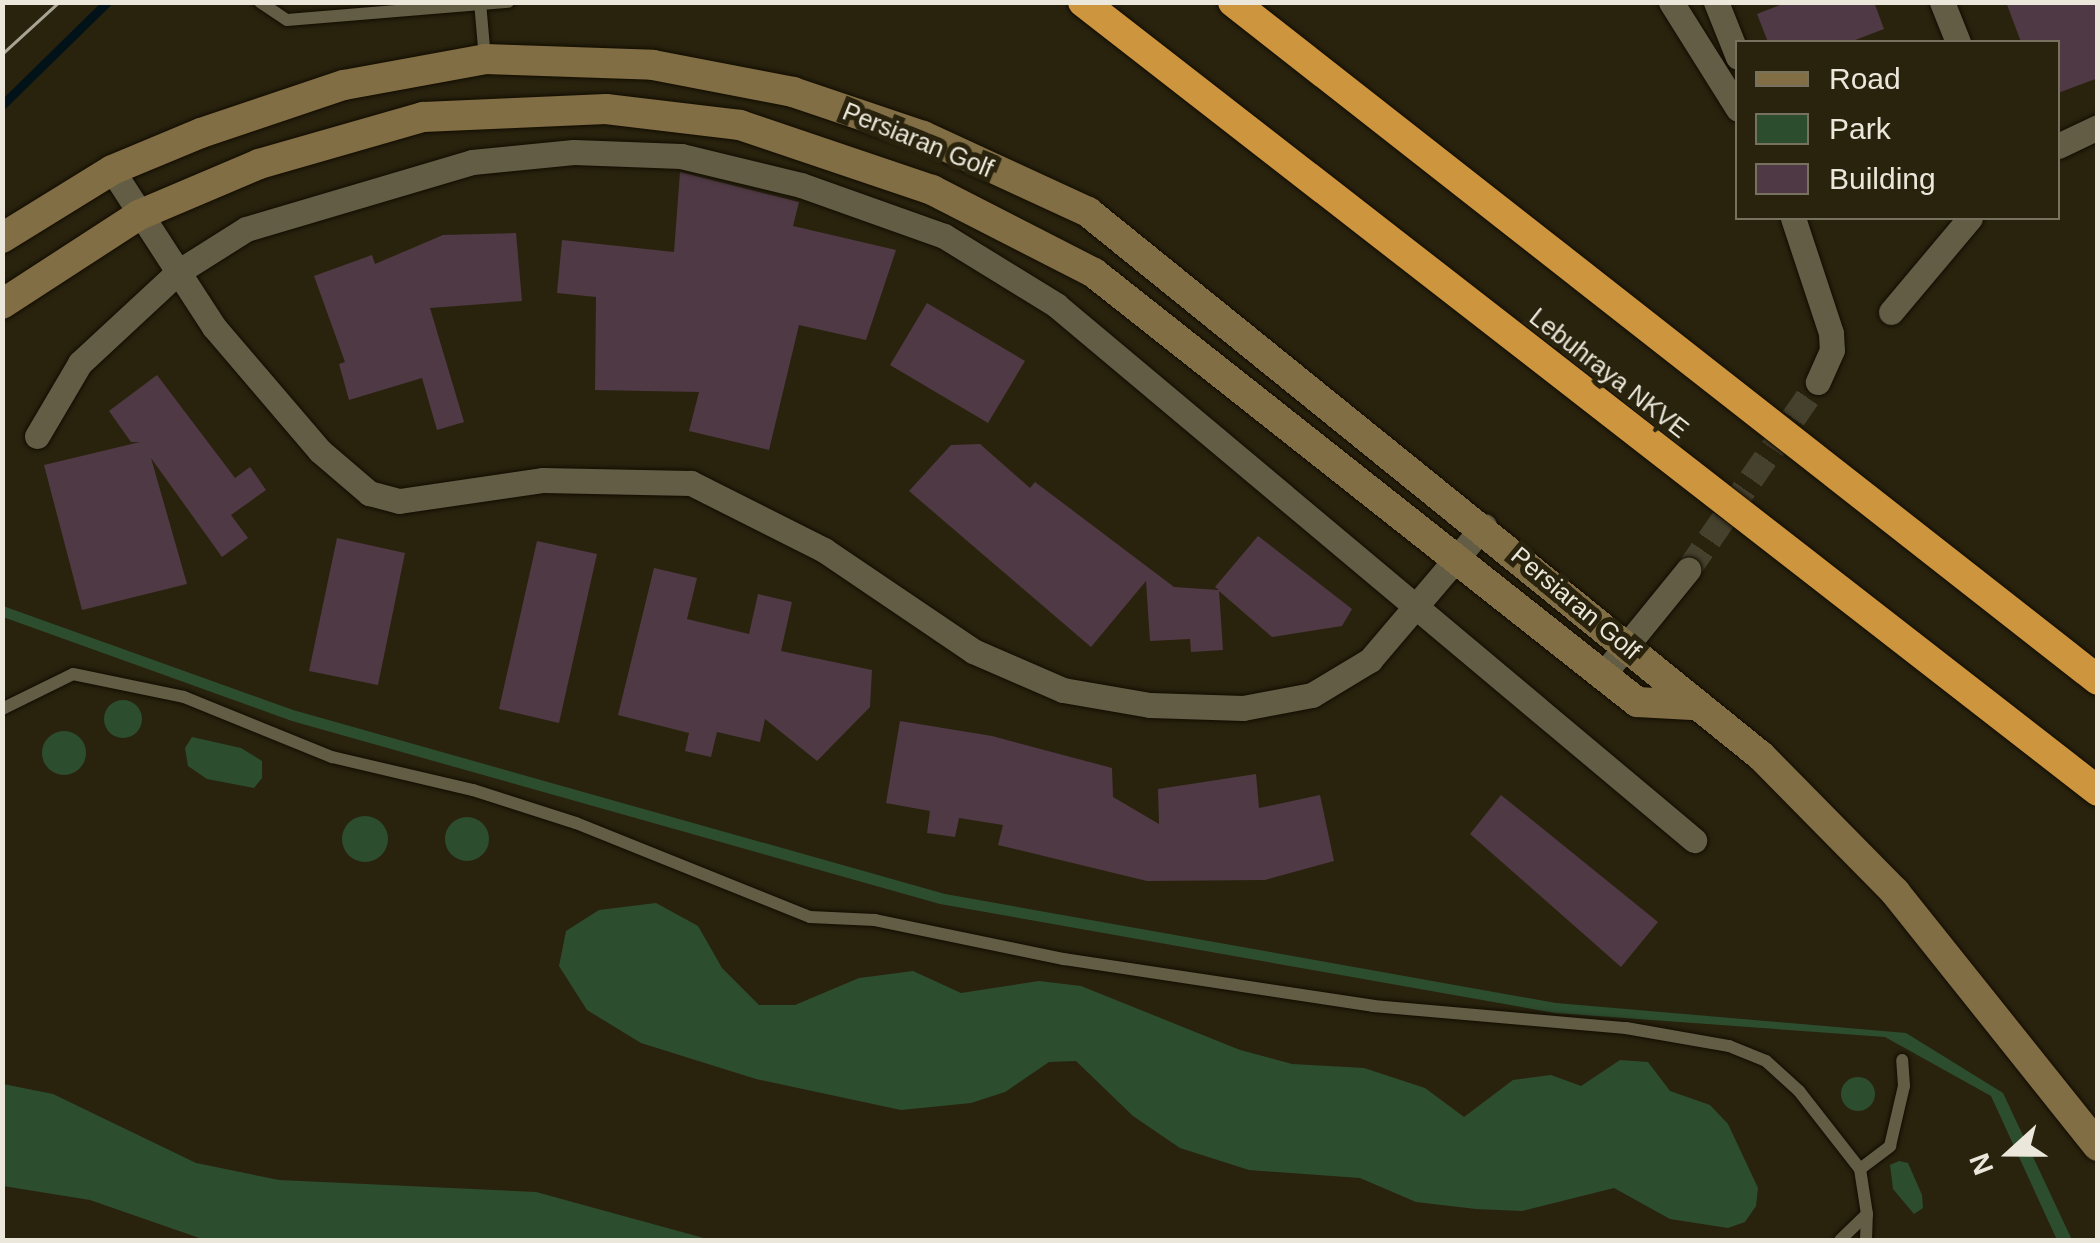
<!DOCTYPE html>
<html>
<head>
<meta charset="utf-8">
<style>
	body { margin:0 }
	#map { position:relative; width:2100px; height:1243px; overflow:hidden; background:#29230e; font-family:Arial,sans-serif }
	div>[style] { position:absolute }
	.green>* { inset:0; background:#2d4d2f }
	.round { border-radius:50% }
	.stream>* { height:9px; margin:-4.5px; padding:0 4.5px; transform-origin:4.5px; border-radius:4.5px; background:#021219 }
	.building>* { inset:0; background:#4f3944 }
	.street-tunnel>* { height:25px; margin-top:-12.5px; transform-origin:0; background:repeating-linear-gradient(90deg,#46412d 0 25px,transparent 0 37px) }
	.roads { filter:drop-shadow(0 0 2px #120c00) drop-shadow(0 0 2px #120c00) }
	.lane>* { height:12px; margin:-6px; padding:0 6px; transform-origin:6px; border-radius:6px; background:#635d46 }
	.street>* { height:25px; margin:-12.5px; padding:0 12.5px; transform-origin:12.5px; border-radius:12.5px; background:#635d46 }
	.secondary>* { height:30px; margin:-15px; padding:0 15px; transform-origin:15px; border-radius:15px; background:#826e44 }
	.highway>* { height:30px; margin:-15px; padding:0 15px; transform-origin:15px; border-radius:15px; background:#cc953e }
	.tram>* { height:2.5px; margin:-1.25px; padding:0 1.25px; transform-origin:1.25px; border-radius:1.25px; background:#a8a494 }
	span { translate:-50% -50%; white-space:nowrap; text-align:center; line-height:1.15; -webkit-text-stroke:10px #29230e; paint-order:stroke }
	.street-label { font-size:25px; color:#ebe8db }
	.frame { position:absolute; inset:0; border:5px solid #ebe8db; pointer-events:none }
	.legend { position:absolute; left:1735px; top:40px; width:325px; height:180px; box-sizing:border-box; background:#29230e; border:2px solid #777260; margin:0; padding:12px 18px; list-style:none; font-size:30px; color:#ebe8db }
	.legend li { display:flex; align-items:center; gap:20px; height:50px }
	.legend b { width:50px; border:2px solid #777260 }
	.north { position:absolute; left:1960px; top:1103px; width:100px; height:100px; -webkit-text-stroke:8px #29230e; paint-order:stroke; rotate:249deg; font-size:28px; font-weight:700; line-height:40px; text-align:center; color:#ebe8db }
	.north::after { content:''; display:block; margin:auto; width:35px; height:45px; background:#ebe8db; clip-path:polygon(50% 0,100% 100%,50% 72%,0 100%) }
</style>
</head>
<body>
<div id="map">
	<div class="green">
		<i style="clip-path:polygon(3px 606px,293px 710px,945px 894px,1556px 1003px,1906px 1033px,2003px 1093px,2072px 1240px,2057px 1240px,1991px 1096px,1885px 1037px,1555px 1013px,940px 904px,292px 721px,3px 617px)"></i>
		<i class="round" style="left:104px;top:700px;width:38px;height:38px"></i>
		<i class="round" style="left:42px;top:731px;width:44px;height:44px"></i>
		<i style="clip-path:polygon(192px 737px,241px 748px,262px 761px,262px 778px,254px 788px,207px 779px,188px 766px,185px 748px)"></i>
		<i class="round" style="left:342px;top:816px;width:46px;height:46px"></i>
		<i class="round" style="left:445px;top:817px;width:44px;height:44px"></i>
		<i style="clip-path:polygon(656px 903px,698px 926px,722px 968px,759px 1005px,795px 1005px,859px 978px,913px 971px,961px 993px,1039px 981px,1081px 986px,1240px 1050px,1292px 1064px,1364px 1068px,1425px 1088px,1464px 1117px,1513px 1080px,1551px 1075px,1581px 1086px,1620px 1060px,1648px 1062px,1670px 1091px,1710px 1105px,1728px 1124px,1758px 1188px,1756px 1206px,1745px 1222px,1728px 1228px,1670px 1219px,1614px 1188px,1522px 1211px,1476px 1209px,1416px 1202px,1360px 1178px,1249px 1170px,1180px 1148px,1133px 1116px,1076px 1061px,1049px 1062px,1005px 1092px,971px 1103px,901px 1110px,756px 1079px,641px 1043px,587px 1010px,559px 966px,566px 931px,599px 910px)"></i>
		<i class="round" style="left:1841px;top:1077px;width:34px;height:34px"></i>
		<i style="clip-path:polygon(3px 1084px,53px 1094px,196px 1163px,279px 1180px,536px 1192px,711px 1240px,205px 1240px,90px 1200px,3px 1186px)"></i>
		<i style="clip-path:polygon(1899px 1161px,1908px 1163px,1922px 1195px,1923px 1208px,1914px 1214px,1893px 1189px,1890px 1165px)"></i>
	</div>
	<div class="stream">
		<i style="left:2px;top:105px;width:147px;rotate:-44.4deg"></i>
	</div>
	<div class="building">
		<i style="clip-path:polygon(1788px 2px,1874px 2px,1884px 29px,1850px 42px,1768px 42px,1757px 14px)"></i>
		<i style="clip-path:polygon(2006px 2px,2098px 2px,2098px 78px,2058px 93px,2058px 42px,2021px 42px)"></i>
		<i style="clip-path:polygon(680px 172px,799px 202px,793px 226px,896px 250px,866px 340px,799px 325px,769px 450px,689px 431px,699px 392px,595px 390px,596px 297px,557px 293px,562px 240px,674px 252px)"></i>
		<i style="clip-path:polygon(516px 233px,522px 301px,430px 308px,464px 422px,437px 430px,422px 378px,349px 400px,339px 364px,345px 362px,314px 276px,372px 255px,375px 264px,443px 235px)"></i>
		<i style="clip-path:polygon(927px 303px,1025px 361px,988px 423px,890px 365px)"></i>
		<i style="clip-path:polygon(157px 375px,235px 478px,250px 467px,266px 490px,231px 515px,248px 538px,222px 557px,151px 458px,187px 584px,82px 610px,44px 465px,140px 442px,131px 442px,109px 411px)"></i>
		<i style="clip-path:polygon(980px 444px,1030px 488px,1035px 482px,1174px 587px,1219px 590px,1215px 587px,1258px 536px,1352px 609px,1342px 626px,1272px 637px,1219px 591px,1223px 650px,1191px 652px,1190px 639px,1150px 641px,1146px 581px,1091px 647px,909px 491px,951px 445px)"></i>
		<i style="clip-path:polygon(337px 538px,405px 553px,378px 685px,309px 671px)"></i>
		<i style="clip-path:polygon(537px 541px,597px 554px,559px 723px,499px 709px)"></i>
		<i style="clip-path:polygon(654px 568px,697px 578px,687px 619px,749px 634px,758px 594px,792px 602px,781px 651px,872px 670px,870px 707px,817px 761px,765px 719px,760px 742px,717px 732px,711px 757px,685px 751px,689px 733px,618px 715px)"></i>
		<i style="clip-path:polygon(900px 721px,992px 736px,1112px 768px,1113px 797px,1159px 824px,1158px 789px,1256px 774px,1259px 808px,1320px 795px,1334px 861px,1265px 880px,1147px 881px,998px 845px,1003px 825px,959px 818px,955px 837px,927px 833px,930px 811px,886px 803px)"></i>
		<i style="clip-path:polygon(1501px 795px,1658px 922px,1621px 967px,1470px 834px)"></i>
	</div>
	<div class="street-tunnel">
		<i style="left:1688px;top:570px;width:229px;rotate:-55.3deg"></i>
	</div>
	<div class="roads">
		<div class="lane">
			<i style="left:260px;top:2px;width:32px;rotate:34deg"></i>
			<i style="left:287px;top:20px;width:222px;rotate:-4.7deg"></i>
			<i style="left:480px;top:2px;width:57px;rotate:85deg"></i>
			<i style="left:2px;top:709px;width:79px;rotate:-26.2deg"></i>
			<i style="left:73px;top:674px;width:113px;rotate:11.7deg"></i>
			<i style="left:184px;top:697px;width:160px;rotate:22.1deg"></i>
			<i style="left:332px;top:757px;width:145px;rotate:13.2deg"></i>
			<i style="left:473px;top:790px;width:108px;rotate:17.8deg"></i>
			<i style="left:576px;top:823px;width:252px;rotate:21.9deg"></i>
			<i style="left:810px;top:917px;width:65px;rotate:2.6deg"></i>
			<i style="left:875px;top:920px;width:193px;rotate:11.7deg"></i>
			<i style="left:1064px;top:959px;width:313px;rotate:8.6deg"></i>
			<i style="left:1373px;top:1006px;width:254px;rotate:5deg"></i>
			<i style="left:1626px;top:1028px;width:105px;rotate:9.9deg"></i>
			<i style="left:1729px;top:1046px;width:40px;rotate:22deg"></i>
			<i style="left:1766px;top:1061px;width:45px;rotate:42.3deg"></i>
			<i style="left:1799px;top:1091px;width:99px;rotate:52deg"></i>
			<i style="left:1860px;top:1169px;width:46px;rotate:81.2deg"></i>
			<i style="left:1867px;top:1214px;width:37px;rotate:136deg"></i>
			<i style="left:1860px;top:1169px;width:38px;rotate:-37deg"></i>
			<i style="left:1890px;top:1146px;width:62px;rotate:-76.9deg"></i>
			<i style="left:1904px;top:1086px;width:26px;rotate:-94deg"></i>
			<i style="left:1866px;top:1240px;width:26px;rotate:-88deg"></i>
		</div>
		<div class="street">
			<i style="left:1671px;top:2px;width:126px;rotate:57.9deg"></i>
			<i style="left:1716px;top:2px;width:59px;rotate:68.2deg"></i>
			<i style="left:1942px;top:2px;width:43px;rotate:68.2deg"></i>
			<i style="left:2058px;top:146px;width:44px;rotate:-25.4deg"></i>
			<i style="left:112px;top:170px;width:187px;rotate:57deg"></i>
			<i style="left:214px;top:327px;width:163px;rotate:49.5deg"></i>
			<i style="left:320px;top:451px;width:65px;rotate:40.6deg"></i>
			<i style="left:369px;top:493px;width:31px;rotate:15deg"></i>
			<i style="left:399px;top:501px;width:146px;rotate:-8.3deg"></i>
			<i style="left:543px;top:480px;width:148px;rotate:1.2deg"></i>
			<i style="left:691px;top:483px;width:149px;rotate:26.7deg"></i>
			<i style="left:824px;top:550px;width:180px;rotate:34.1deg"></i>
			<i style="left:973px;top:651px;width:98px;rotate:23.4deg"></i>
			<i style="left:1063px;top:690px;width:88px;rotate:9.8deg"></i>
			<i style="left:1150px;top:705px;width:93px;rotate:1.8deg"></i>
			<i style="left:1243px;top:708px;width:70px;rotate:-10.7deg"></i>
			<i style="left:1312px;top:695px;width:68px;rotate:-31.1deg"></i>
			<i style="left:1370px;top:660px;width:176px;rotate:-49.6deg"></i>
			<i style="left:1793px;top:218px;width:121px;rotate:71.7deg"></i>
			<i style="left:1831px;top:333px;width:17px;rotate:87deg"></i>
			<i style="left:1832px;top:350px;width:35px;rotate:114deg"></i>
			<i style="left:1891px;top:312px;width:123px;rotate:-50deg"></i>
			<i style="left:37px;top:436px;width:85px;rotate:-59.5deg"></i>
			<i style="left:80px;top:363px;width:134px;rotate:-42.9deg"></i>
			<i style="left:178px;top:272px;width:80px;rotate:-32.3deg"></i>
			<i style="left:246px;top:229px;width:236px;rotate:-16.5deg"></i>
			<i style="left:472px;top:162px;width:102px;rotate:-5.6deg"></i>
			<i style="left:574px;top:152px;width:107px;rotate:2.1deg"></i>
			<i style="left:681px;top:156px;width:123px;rotate:13.6deg"></i>
			<i style="left:801px;top:185px;width:152px;rotate:19.6deg"></i>
			<i style="left:944px;top:236px;width:132px;rotate:31.6deg"></i>
			<i style="left:1056px;top:305px;width:833px;rotate:39.98deg"></i>
			<i style="left:1605px;top:672px;width:132px;rotate:-50.9deg"></i>
		</div>
		<div class="secondary">
			<i style="left:2px;top:238px;width:129px;rotate:-31.7deg"></i>
			<i style="left:112px;top:170px;width:96px;rotate:-22.6deg"></i>
			<i style="left:201px;top:133px;width:151px;rotate:-18.6deg"></i>
			<i style="left:344px;top:85px;width:143px;rotate:-10.4deg"></i>
			<i style="left:485px;top:59px;width:168px;rotate:2deg"></i>
			<i style="left:653px;top:65px;width:143px;rotate:10.9deg"></i>
			<i style="left:793px;top:92px;width:137px;rotate:18.7deg"></i>
			<i style="left:923px;top:136px;width:182px;rotate:24.7deg"></i>
			<i style="left:1088px;top:212px;width:865px;rotate:38.95deg"></i>
			<i style="left:1761px;top:756px;width:191px;rotate:45.4deg"></i>
			<i style="left:1895px;top:892px;width:325px;rotate:51.4deg"></i>
			<i style="left:2px;top:304px;width:163px;rotate:-33deg"></i>
			<i style="left:139px;top:215px;width:130px;rotate:-23deg"></i>
			<i style="left:259px;top:164px;width:171px;rotate:-16deg"></i>
			<i style="left:423px;top:117px;width:183px;rotate:-2.5deg"></i>
			<i style="left:606px;top:109px;width:135px;rotate:6.8deg"></i>
			<i style="left:740px;top:125px;width:203px;rotate:18.7deg"></i>
			<i style="left:932px;top:190px;width:182px;rotate:27.1deg"></i>
			<i style="left:1094px;top:273px;width:692px;rotate:38.31deg"></i>
			<i style="left:1637px;top:702px;width:55px;rotate:3.1deg"></i>
		</div>
		<div class="highway">
			<i style="left:1083px;top:2px;width:1286px;rotate:37.86deg"></i>
			<i style="left:1233px;top:2px;width:1099px;rotate:38.09deg"></i>
		</div>
	</div>
	<div class="tram">
		<i style="left:2px;top:54px;width:77px;rotate:-42.4deg"></i>
	</div>
	<div class="street-label">
		<span style="left:918px;top:140px;rotate:22deg">Persiaran Golf</span>
		<span style="left:1609px;top:373px;rotate:38deg">Lebuhraya NKVE</span>
		<span style="left:1576px;top:603px;rotate:40deg">Persiaran Golf</span>
	</div>
	<div class="frame"></div>
	<ul class="legend">
	<li><b style="height:12px;background:#826e44"></b>Road</li>
	<li><b style="height:28px;background:#2d4d2f"></b>Park</li>
	<li><b style="height:28px;background:#4f3944"></b>Building</li>
	</ul>
	<div class="north">N</div>
</div>
</body>
</html>
